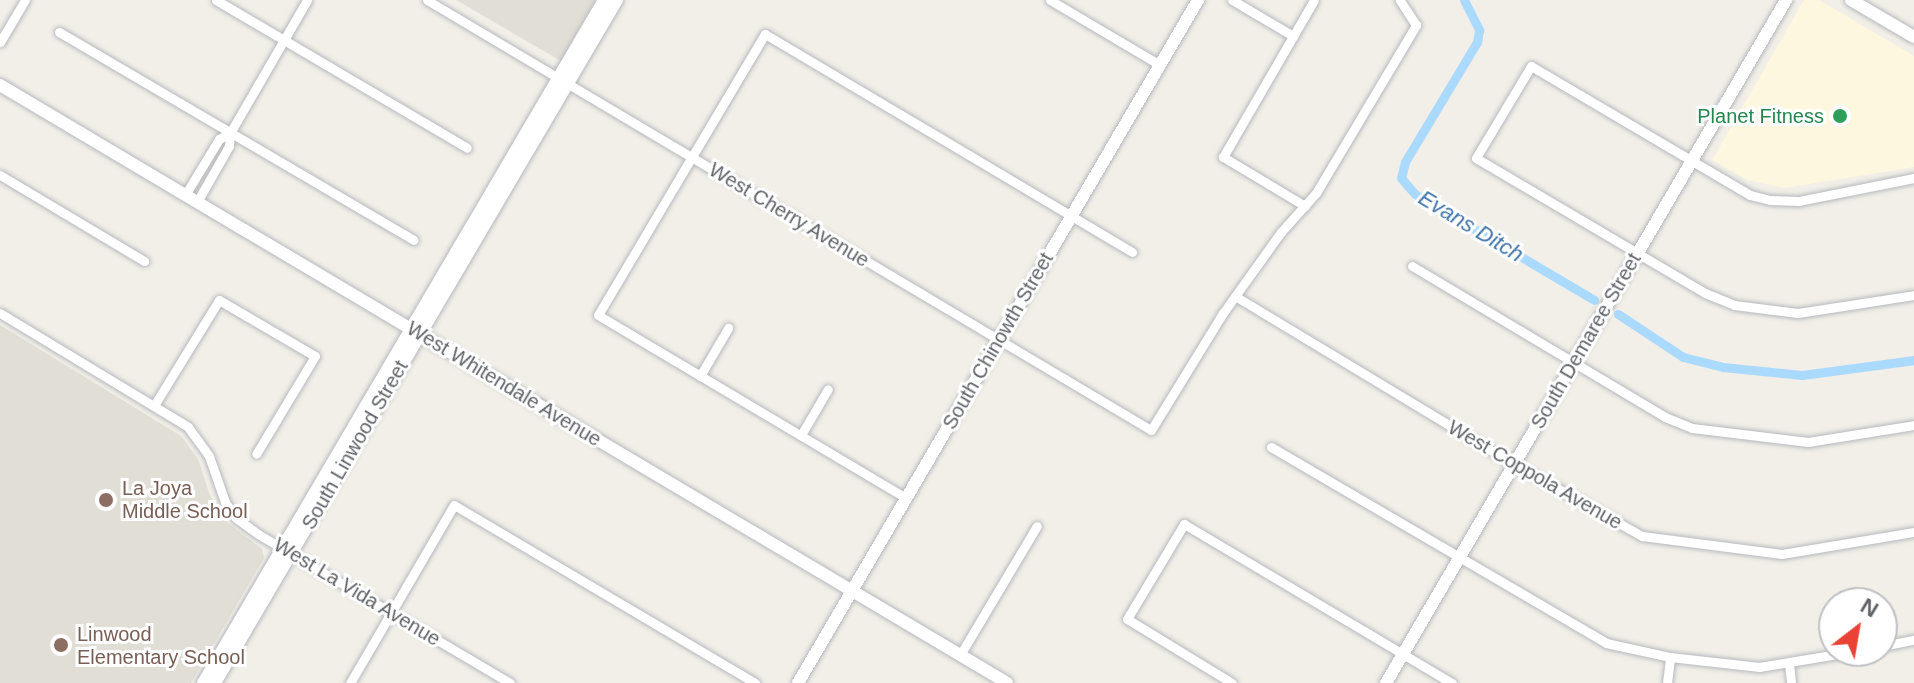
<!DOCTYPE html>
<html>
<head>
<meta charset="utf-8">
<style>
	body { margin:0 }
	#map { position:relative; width:1914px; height:683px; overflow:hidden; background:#f1efe8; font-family:Arial,sans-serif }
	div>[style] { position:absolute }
	.commercial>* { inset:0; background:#fef7e0 }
	.education>* { inset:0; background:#e1ded6 }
	.canal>* { height:9px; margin:-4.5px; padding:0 4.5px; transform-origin:4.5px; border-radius:4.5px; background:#aadaff }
	.roads { filter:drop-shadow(0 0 2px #b5b8bc) drop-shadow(0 0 2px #b5b8bc) }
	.street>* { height:9px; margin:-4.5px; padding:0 4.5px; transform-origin:4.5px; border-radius:4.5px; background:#fff }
	.secondary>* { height:12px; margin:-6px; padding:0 6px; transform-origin:6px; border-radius:6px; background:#fff }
	.dots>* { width:22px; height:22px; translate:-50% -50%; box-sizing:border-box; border:4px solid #fff; border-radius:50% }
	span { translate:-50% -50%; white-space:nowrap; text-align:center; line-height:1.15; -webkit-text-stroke:6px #fff; paint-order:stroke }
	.leisure-label { font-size:20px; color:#27864d }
	.right { translate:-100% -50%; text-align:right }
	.street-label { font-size:20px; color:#5f6368 }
	.education-label { font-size:20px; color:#785e54 }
	.left { translate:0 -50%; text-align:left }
	.water-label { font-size:22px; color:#4174aa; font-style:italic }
	.north { position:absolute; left:1818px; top:587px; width:80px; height:80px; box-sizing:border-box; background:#fff; border:2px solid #bfc1c3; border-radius:50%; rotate:31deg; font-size:22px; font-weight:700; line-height:32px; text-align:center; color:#5f6368 }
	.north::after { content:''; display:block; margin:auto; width:28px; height:36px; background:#ea4335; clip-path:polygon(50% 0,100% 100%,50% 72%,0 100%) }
</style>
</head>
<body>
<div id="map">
	<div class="commercial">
		<i style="clip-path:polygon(1804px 0,1819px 0,1914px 56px,1914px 167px,1785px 188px,1747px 180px,1712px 160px)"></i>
	</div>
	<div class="education">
		<i style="clip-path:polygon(456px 0,595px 0,561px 61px)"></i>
		<i style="clip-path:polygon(0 325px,181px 436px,198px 459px,209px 493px,223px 519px,262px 549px,264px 558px,191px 683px,0 683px)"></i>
	</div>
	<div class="canal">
		<i style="left:1464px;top:0;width:34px;rotate:63deg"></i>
		<i style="left:1479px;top:30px;width:12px;rotate:99deg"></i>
		<i style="left:1477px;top:42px;width:140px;rotate:121deg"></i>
		<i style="left:1405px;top:162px;width:16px;rotate:104deg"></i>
		<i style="left:1401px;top:178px;width:21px;rotate:49deg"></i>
		<i style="left:1415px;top:194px;width:208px;rotate:30.6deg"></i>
		<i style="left:1618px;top:314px;width:78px;rotate:33.5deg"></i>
		<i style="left:1683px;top:357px;width:41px;rotate:14deg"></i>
		<i style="left:1723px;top:367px;width:79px;rotate:5.8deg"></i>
		<i style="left:1802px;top:375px;width:113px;rotate:-7.6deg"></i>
	</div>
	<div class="roads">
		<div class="street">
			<i style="left:216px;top:0;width:291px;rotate:30.5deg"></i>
			<i style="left:427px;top:0;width:842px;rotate:30.71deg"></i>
			<i style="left:1151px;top:430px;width:137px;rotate:-58.4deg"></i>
			<i style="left:1223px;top:313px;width:100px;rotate:-54.4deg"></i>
			<i style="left:1281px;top:232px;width:52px;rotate:-48.1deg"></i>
			<i style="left:1316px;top:193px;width:196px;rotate:-59.2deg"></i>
			<i style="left:1416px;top:25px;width:30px;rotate:-123deg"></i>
			<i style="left:1050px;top:0;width:128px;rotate:30.6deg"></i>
			<i style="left:1232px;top:0;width:71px;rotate:30.5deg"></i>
			<i style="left:59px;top:32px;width:411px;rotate:30.4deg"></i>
			<i style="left:0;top:42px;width:49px;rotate:-59.2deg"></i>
			<i style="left:0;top:175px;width:168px;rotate:30.8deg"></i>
			<i style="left:1914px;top:178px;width:117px;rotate:168.7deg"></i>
			<i style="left:1799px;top:201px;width:29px;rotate:-178deg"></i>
			<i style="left:1770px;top:200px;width:21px;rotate:-166deg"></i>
			<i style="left:1750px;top:195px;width:254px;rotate:-149.5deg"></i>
			<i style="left:1531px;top:66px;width:107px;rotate:120.9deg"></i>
			<i style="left:1476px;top:158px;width:266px;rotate:30.5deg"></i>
			<i style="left:1705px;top:293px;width:31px;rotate:22deg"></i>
			<i style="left:1734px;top:305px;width:64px;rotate:7.1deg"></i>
			<i style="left:1798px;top:313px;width:117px;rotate:-8.8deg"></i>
			<i style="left:185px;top:195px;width:66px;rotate:-58.7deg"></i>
			<i style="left:219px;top:139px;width:13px;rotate:-29deg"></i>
			<i style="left:197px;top:202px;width:64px;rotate:-60.3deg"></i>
			<i style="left:229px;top:146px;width:13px;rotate:-86deg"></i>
			<i style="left:230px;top:133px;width:154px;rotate:-59.9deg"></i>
			<i style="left:1305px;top:206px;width:96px;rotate:-149.1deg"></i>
			<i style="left:1223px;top:157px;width:181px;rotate:-59.9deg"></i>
			<i style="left:1412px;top:266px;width:295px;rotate:30.8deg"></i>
			<i style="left:1665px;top:417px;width:29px;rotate:22deg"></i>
			<i style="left:1692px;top:428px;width:117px;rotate:6.9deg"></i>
			<i style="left:1808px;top:442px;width:107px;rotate:-9.1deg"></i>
			<i style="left:1235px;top:296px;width:326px;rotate:31.1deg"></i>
			<i style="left:1514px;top:464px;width:147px;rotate:29.4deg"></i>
			<i style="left:1642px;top:536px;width:141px;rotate:7.3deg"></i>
			<i style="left:1782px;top:554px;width:134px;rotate:-9.5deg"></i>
			<i style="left:0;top:313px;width:220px;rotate:31.2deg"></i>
			<i style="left:188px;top:427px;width:36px;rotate:54deg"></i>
			<i style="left:209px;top:456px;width:49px;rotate:70.8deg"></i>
			<i style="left:225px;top:502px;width:19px;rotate:55deg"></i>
			<i style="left:236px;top:518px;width:27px;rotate:36deg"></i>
			<i style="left:258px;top:534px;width:293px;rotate:30.6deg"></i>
			<i style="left:700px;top:376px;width:56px;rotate:-59.7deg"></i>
			<i style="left:155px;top:404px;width:122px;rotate:-58.4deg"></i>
			<i style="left:219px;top:300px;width:111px;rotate:30.3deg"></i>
			<i style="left:315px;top:356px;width:114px;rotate:121deg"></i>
			<i style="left:801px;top:435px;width:53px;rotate:-59.6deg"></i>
			<i style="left:1271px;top:447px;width:388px;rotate:30.3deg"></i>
			<i style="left:1606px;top:643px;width:66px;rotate:12.3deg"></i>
			<i style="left:1670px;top:657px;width:90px;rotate:6.4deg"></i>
			<i style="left:1759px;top:667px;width:98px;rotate:-9.4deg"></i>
			<i style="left:906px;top:498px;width:358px;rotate:-149.3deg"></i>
			<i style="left:598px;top:315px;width:327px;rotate:-59.3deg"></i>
			<i style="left:765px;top:34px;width:427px;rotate:30.7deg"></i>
			<i style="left:1882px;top:646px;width:33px;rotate:-11deg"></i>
			<i style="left:960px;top:655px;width:150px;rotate:-59.2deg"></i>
			<i style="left:1789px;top:663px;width:20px;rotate:84deg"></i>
			<i style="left:350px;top:683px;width:206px;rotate:-59.7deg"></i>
			<i style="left:454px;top:505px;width:350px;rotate:30.6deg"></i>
			<i style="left:1232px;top:683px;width:123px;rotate:-148.6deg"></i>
			<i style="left:1127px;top:619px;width:111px;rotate:-59deg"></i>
			<i style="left:1184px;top:524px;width:312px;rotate:30.7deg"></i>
			<i style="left:1667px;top:683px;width:26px;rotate:-83deg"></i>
		</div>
		<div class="secondary">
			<i style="left:1851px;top:0;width:73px;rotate:30.4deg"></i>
			<i style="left:0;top:85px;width:1171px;rotate:30.7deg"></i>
			<i style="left:203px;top:683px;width:792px;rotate:-59.58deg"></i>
			<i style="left:215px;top:683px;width:793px;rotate:-59.52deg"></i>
			<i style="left:798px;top:683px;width:792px;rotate:-59.64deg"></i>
			<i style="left:1386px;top:683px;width:792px;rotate:-59.64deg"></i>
		</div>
	</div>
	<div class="dots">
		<i style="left:1840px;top:116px;background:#2e9e5b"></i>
		<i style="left:106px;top:500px;background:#8d6e63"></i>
		<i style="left:61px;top:645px;background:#8d6e63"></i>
	</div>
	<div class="leisure-label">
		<span class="right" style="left:1824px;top:116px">Planet Fitness</span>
	</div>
	<div class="street-label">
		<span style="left:789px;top:215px;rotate:31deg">West Cherry Avenue</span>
		<span style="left:998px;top:341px;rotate:-60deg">South Chinowth Street</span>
		<span style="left:1586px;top:341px;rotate:-60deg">South Demaree Street</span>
		<span style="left:504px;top:384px;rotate:31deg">West Whitendale Avenue</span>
		<span style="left:355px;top:445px;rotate:-60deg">South Linwood Street</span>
		<span style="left:1535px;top:475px;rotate:30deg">West Coppola Avenue</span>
		<span style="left:357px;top:592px;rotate:31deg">West La Vida Avenue</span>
	</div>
	<div class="education-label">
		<span class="left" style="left:122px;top:500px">La Joya<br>Middle School</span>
		<span class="left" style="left:77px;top:646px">Linwood<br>Elementary School</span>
	</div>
	<div class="water-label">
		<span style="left:1471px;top:226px;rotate:31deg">Evans Ditch</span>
	</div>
	<div class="north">N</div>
</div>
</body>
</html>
